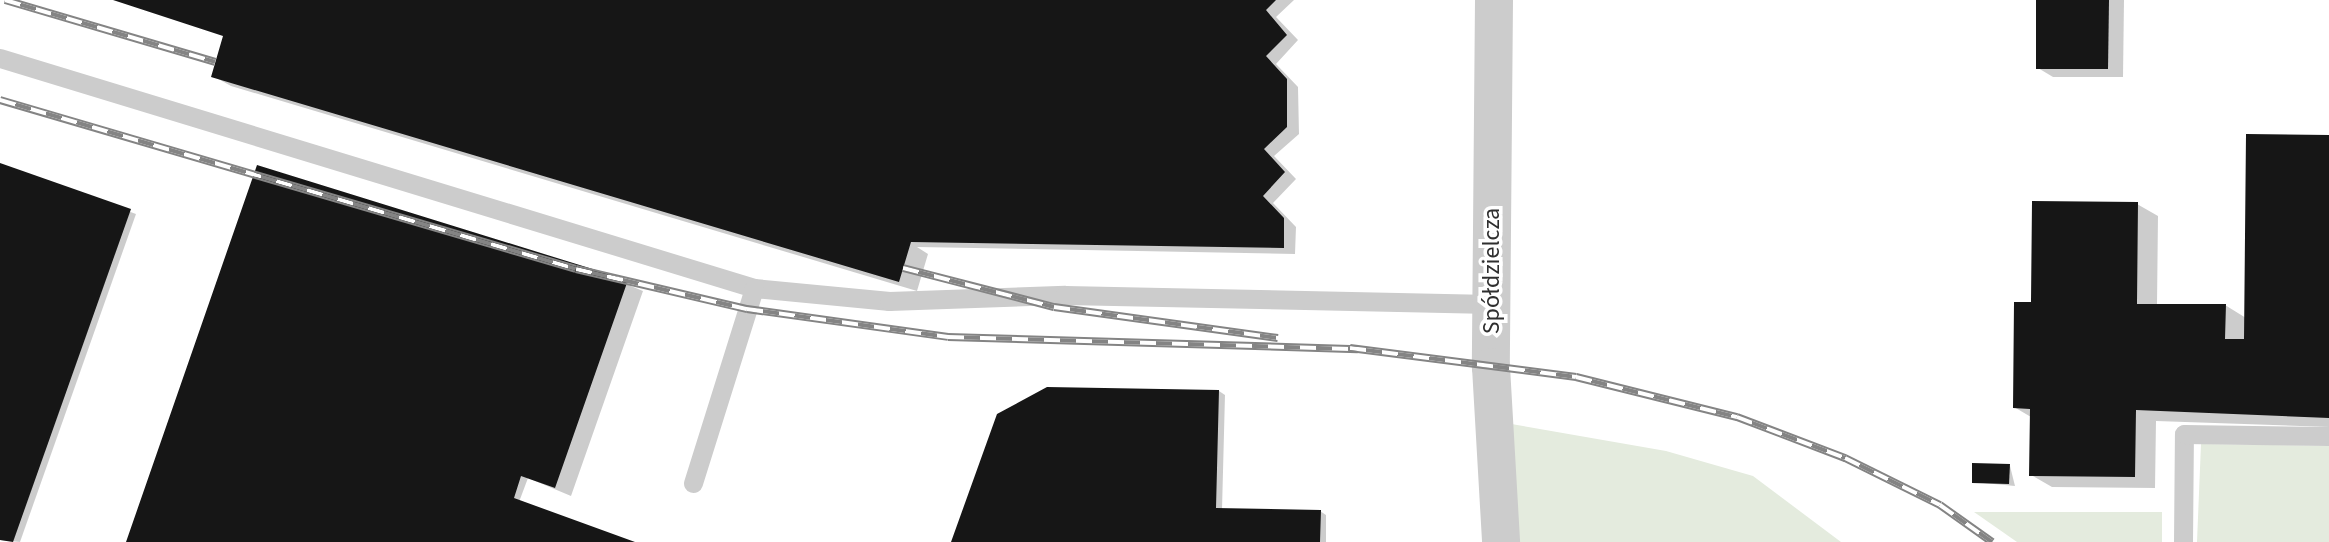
<!DOCTYPE html>
<html>
<head>
<meta charset="utf-8">
<style>
	body { margin:0 }
	#map { position:relative; width:2329px; height:542px; overflow:hidden; background:#fff; font-family:"Source Sans 3",sans-serif }
	div>[style] { position:absolute }
	.green>* { inset:0; background:#e4ebde }
	.shadow>* { inset:0; background:#0003 }
	.building>* { inset:0; background:#161616 }
	.service>* { height:19px; margin:-9.5px; padding:0 9.5px; transform-origin:9.5px; border-radius:9.5px; background:#ccc }
	.tertiary>* { height:38px; margin:-19px; padding:0 19px; transform-origin:19px; border-radius:19px; background:#ccc }
	.rail>* { height:8px; margin-top:-4px; transform-origin:0; background:repeating-linear-gradient(90deg,#fff 0 16px,#848484 0 32px); box-sizing:border-box; border-block:2px solid #848484 }
	span { translate:-50% -50%; white-space:nowrap; text-align:center; line-height:1.15; -webkit-text-stroke:7px #fff; paint-order:stroke }
	.street-label { font-size:24px; color:#2f2f2f }
</style>
</head>
<body>
<div id="map">
	<div class="green">
		<i style="clip-path:polygon(1494px 421px,1666px 451px,1753px 476px,1841px 542px,1501px 542px)"></i>
		<i style="clip-path:polygon(2201px 444px,2329px 446px,2329px 542px,2197px 542px)"></i>
		<i style="clip-path:polygon(1974px 512px,2162px 512px,2162px 542px,2017px 542px)"></i>
	</div>
	<div class="shadow">
		<i style="clip-path:polygon(121px 0,1294px 0,1276px 17px,1298px 40px,1276px 64px,1298px 87px,1299px 134px,1274px 156px,1296px 179px,1273px 203px,1296px 227px,1295px 254px,917px 247px,928px 254px,917px 291px,231px 86px,213px 76px,633px 160px)"></i>
		<i style="clip-path:polygon(2038px 0,2124px 0,2123px 77px,2053px 77px,2038px 68px)"></i>
		<i style="clip-path:polygon(2329px 137px,2329px 427px,2156px 421px,2155px 488px,2052px 487px,2031px 475px,2031px 417px,2014px 407px,2032px 304px,2137px 204px,2158px 216px,2157px 305px,2225px 305px,2246px 318px)"></i>
		<i style="clip-path:polygon(0 164px,136px 214px,20px 542px,0 540px)"></i>
		<i style="clip-path:polygon(594px 271px,643px 291px,571px 496px,528px 478px,519px 502px,631px 542px,128px 542px)"></i>
		<i style="clip-path:polygon(1219px 391px,1225px 395px,1222px 510px,1320px 511px,1326px 515px,1326px 542px,954px 542px)"></i>
		<i style="clip-path:polygon(2010px 466px,2015px 486px,1973px 482px)"></i>
	</div>
	<div class="building">
		<i style="clip-path:polygon(113px 0,1276px 0,1266px 10px,1287px 35px,1266px 56px,1287px 79px,1287px 127px,1264px 149px,1285px 172px,1263px 196px,1284px 218px,1284px 248px,911px 242px,899px 282px,211px 77px,223px 36px)"></i>
		<i style="clip-path:polygon(2036px 0,2109px 0,2108px 69px,2036px 69px)"></i>
		<i style="clip-path:polygon(2246px 134px,2329px 135px,2329px 418px,2136px 410px,2135px 477px,2029px 476px,2030px 409px,2013px 408px,2014px 302px,2031px 302px,2032px 201px,2138px 202px,2137px 304px,2226px 304px,2225px 339px,2244px 339px)"></i>
		<i style="clip-path:polygon(0 163px,131px 209px,13px 542px,0 540px)"></i>
		<i style="clip-path:polygon(257px 165px,628px 280px,555px 488px,521px 476px,514px 498px,635px 542px,126px 542px)"></i>
		<i style="clip-path:polygon(1047px 387px,1219px 390px,1216px 508px,1321px 510px,1320px 542px,951px 542px,997px 414px)"></i>
		<i style="clip-path:polygon(1972px 463px,2010px 464px,2009px 484px,1972px 483px)"></i>
	</div>
	<div class="service">
		<i style="left:0;top:58px;width:788px;rotate:16.96deg"></i>
		<i style="left:754px;top:288px;width:136px;rotate:5.5deg"></i>
		<i style="left:889px;top:301px;width:176px;rotate:-2deg"></i>
		<i style="left:1065px;top:295px;width:426px;rotate:1.2deg"></i>
		<i style="left:693px;top:483px;width:204px;rotate:-72.6deg"></i>
		<i style="left:2183px;top:542px;width:108px;rotate:-89.5deg"></i>
		<i style="left:2184px;top:434px;width:145px;rotate:0.8deg"></i>
	</div>
	<div class="tertiary">
		<i style="left:1494px;top:0;width:367px;rotate:90.5deg"></i>
		<i style="left:1491px;top:367px;width:175px;rotate:86.7deg"></i>
	</div>
	<div class="rail">
		<i style="left:5px;top:0;width:219px;rotate:16.4deg"></i>
		<i style="left:0;top:100px;width:600px;rotate:16.35deg"></i>
		<i style="left:576px;top:269px;width:176px;rotate:13.2deg"></i>
		<i style="left:747px;top:309px;width:203px;rotate:7.9deg"></i>
		<i style="left:948px;top:337px;width:410px;rotate:1.7deg"></i>
		<i style="left:903px;top:268px;width:156px;rotate:14.5deg"></i>
		<i style="left:1054px;top:307px;width:226px;rotate:7.9deg"></i>
		<i style="left:1350px;top:348px;width:228px;rotate:7.3deg"></i>
		<i style="left:1576px;top:377px;width:166px;rotate:14deg"></i>
		<i style="left:1737px;top:417px;width:116px;rotate:20.8deg"></i>
		<i style="left:1845px;top:458px;width:106px;rotate:26.3deg"></i>
		<i style="left:1940px;top:505px;width:64px;rotate:35.4deg"></i>
	</div>
	<div class="street-label">
		<span style="left:1492px;top:271px;rotate:-90deg">Spółdzielcza</span>
	</div>
</div>
</body>
</html>
